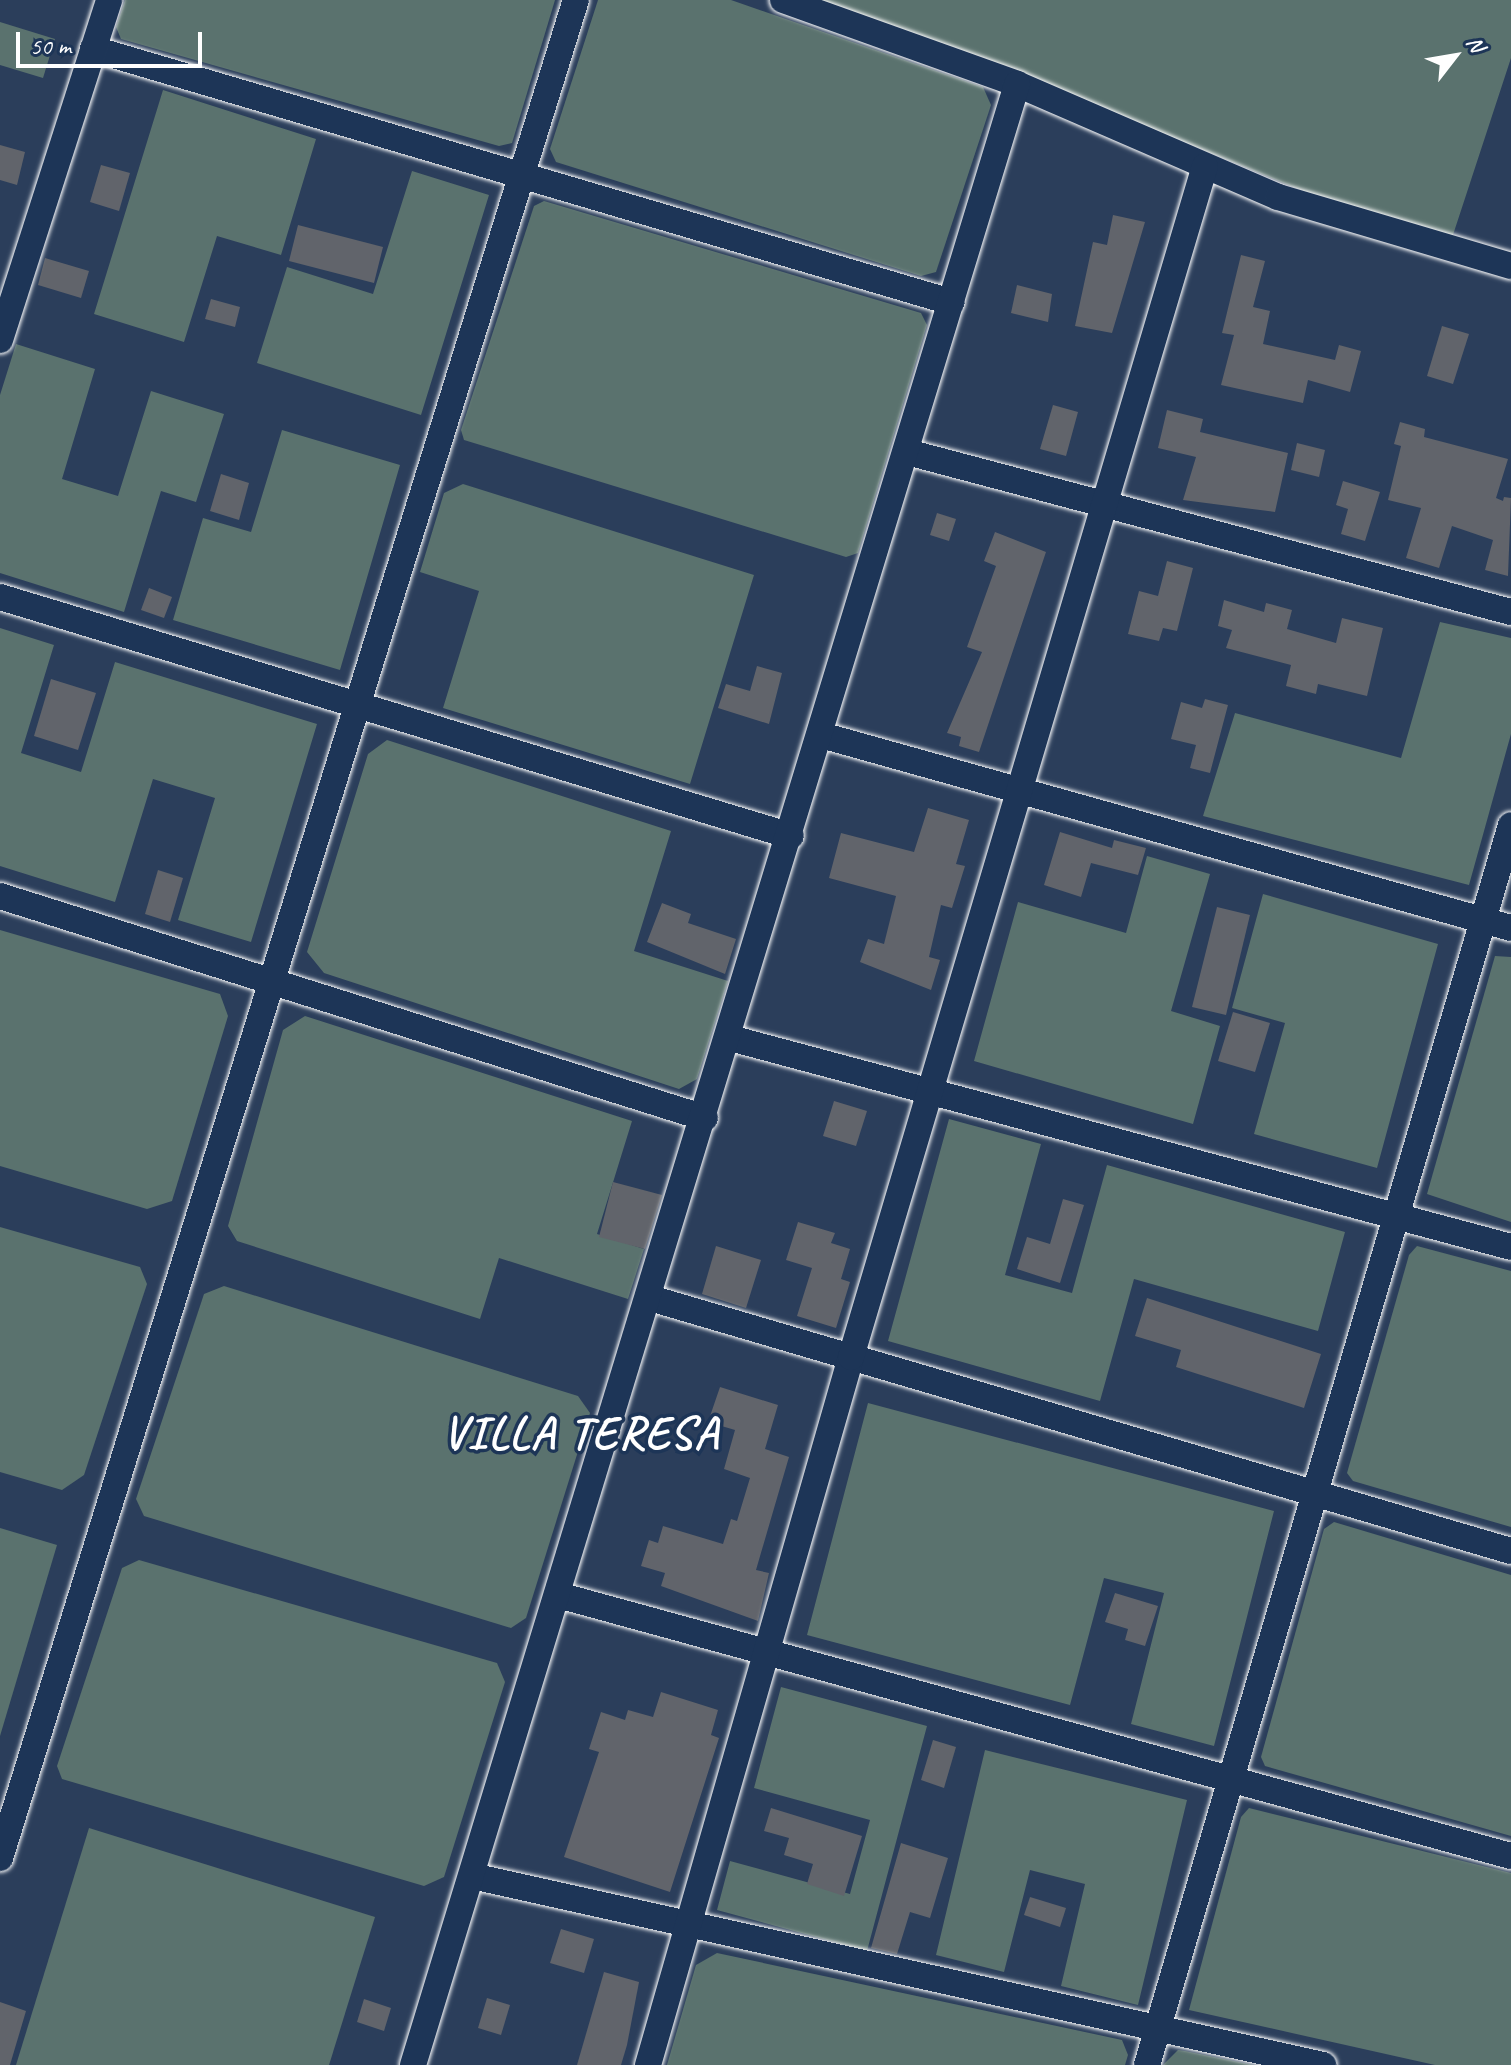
<!DOCTYPE html>
<html>
<head>
<meta charset="utf-8">
<style>
	body { margin:0 }
	#map { position:relative; width:1511px; height:2065px; overflow:hidden; background:#2b3e5b; font-family:Caveat,sans-serif }
	div>[style] { position:absolute }
	.green>* { inset:0; background:#5a726e }
	.building>* { inset:0; background:#61646b }
	.roads { filter:drop-shadow(0 0 2px #fff) drop-shadow(0 0 2px #fff) }
	.street>* { height:26px; margin:-13px; padding:0 13px; transform-origin:13px; border-radius:13px; background:#1d3557 }
	span { translate:-50% -50%; white-space:nowrap; text-align:center; line-height:1.15; -webkit-text-stroke:7px #1d3557; paint-order:stroke }
	.district-label { font-size:46px; color:#fff; font-weight:700; letter-spacing:2px }
	.north { position:absolute; left:1415px; top:16px; width:80px; height:80px; -webkit-text-stroke:6px #1d3557; paint-order:stroke; rotate:59deg; font-size:22px; font-weight:700; line-height:32px; text-align:center; color:#fff }
	.north::after { content:''; display:block; margin:auto; width:28px; height:36px; background:#fff; clip-path:polygon(50% 0,100% 100%,50% 72%,0 100%) }
	.scale { position:absolute; left:16px; top:32px; width:186px; height:36px; box-sizing:border-box; border:4px solid #fff; border-top:0; padding-left:10px; font-size:24px; line-height:28px; white-space:nowrap; color:#fff; -webkit-text-stroke:6px #1d3557; paint-order:stroke }
</style>
</head>
<body>
<div id="map">
	<div class="green">
		<i style="clip-path:polygon(125px 0,555px 0,512px 143px,499px 146px,121px 39px,116px 27px)"></i>
		<i style="clip-path:polygon(598px 0,731px 0,983px 87px,991px 105px,936px 272px,921px 276px,556px 162px,550px 149px)"></i>
		<i style="clip-path:polygon(813px 0,1511px 0,1511px 58px,1451px 241px,1313px 195px,1025px 77px)"></i>
		<i style="clip-path:polygon(0 22px,55px 39px,43px 78px,0 65px)"></i>
		<i style="clip-path:polygon(163px 90px,316px 139px,281px 255px,217px 236px,184px 342px,94px 314px)"></i>
		<i style="clip-path:polygon(412px 171px,489px 195px,421px 415px,257px 363px,287px 267px,373px 294px)"></i>
		<i style="clip-path:polygon(544px 201px,921px 313px,927px 325px,858px 553px,846px 557px,464px 440px,461px 430px,534px 206px)"></i>
		<i style="clip-path:polygon(16px 344px,95px 369px,62px 479px,118px 496px,151px 391px,224px 414px,196px 502px,161px 491px,124px 612px,0 573px,0 395px)"></i>
		<i style="clip-path:polygon(282px 430px,400px 465px,340px 670px,173px 620px,203px 518px,251px 532px)"></i>
		<i style="clip-path:polygon(463px 484px,754px 575px,690px 784px,443px 708px,479px 591px,420px 572px,444px 493px)"></i>
		<i style="clip-path:polygon(1440px 622px,1511px 638px,1511px 734px,1469px 885px,1203px 816px,1235px 713px,1401px 758px)"></i>
		<i style="clip-path:polygon(0 628px,54px 645px,21px 753px,81px 772px,115px 662px,317px 724px,251px 942px,178px 920px,215px 798px,153px 779px,115px 902px,0 866px)"></i>
		<i style="clip-path:polygon(387px 740px,671px 831px,634px 951px,728px 981px,697px 1079px,679px 1089px,324px 973px,307px 952px,368px 754px)"></i>
		<i style="clip-path:polygon(1147px 856px,1210px 874px,1171px 1011px,1220px 1026px,1193px 1124px,974px 1061px,1018px 902px,1126px 933px)"></i>
		<i style="clip-path:polygon(1263px 894px,1438px 944px,1377px 1168px,1254px 1134px,1285px 1023px,1232px 1008px)"></i>
		<i style="clip-path:polygon(0 930px,220px 994px,228px 1016px,172px 1201px,147px 1209px,0 1166px)"></i>
		<i style="clip-path:polygon(1495px 956px,1511px 957px,1511px 1222px,1427px 1194px)"></i>
		<i style="clip-path:polygon(305px 1016px,632px 1121px,597px 1234px,644px 1249px,628px 1299px,499px 1258px,480px 1319px,237px 1241px,228px 1226px,283px 1030px)"></i>
		<i style="clip-path:polygon(949px 1119px,1041px 1144px,1005px 1275px,1072px 1293px,1107px 1165px,1345px 1232px,1318px 1331px,1134px 1279px,1100px 1401px,888px 1341px)"></i>
		<i style="clip-path:polygon(0 1227px,140px 1267px,147px 1284px,84px 1475px,62px 1490px,0 1472px)"></i>
		<i style="clip-path:polygon(1417px 1246px,1511px 1271px,1511px 1527px,1353px 1481px,1347px 1473px,1409px 1255px)"></i>
		<i style="clip-path:polygon(224px 1286px,578px 1396px,590px 1413px,526px 1618px,511px 1628px,144px 1516px,136px 1499px,204px 1294px)"></i>
		<i style="clip-path:polygon(868px 1403px,1274px 1511px,1214px 1746px,1131px 1724px,1164px 1593px,1104px 1578px,1070px 1705px,807px 1635px)"></i>
		<i style="clip-path:polygon(1334px 1522px,1511px 1575px,1511px 1836px,1265px 1766px,1261px 1757px,1324px 1529px)"></i>
		<i style="clip-path:polygon(0 1528px,57px 1545px,0 1736px)"></i>
		<i style="clip-path:polygon(139px 1560px,497px 1663px,505px 1682px,444px 1877px,424px 1886px,62px 1779px,57px 1766px,122px 1568px)"></i>
		<i style="clip-path:polygon(781px 1687px,927px 1726px,867px 1951px,717px 1910px,730px 1861px,850px 1894px,870px 1820px,754px 1788px)"></i>
		<i style="clip-path:polygon(985px 1750px,1187px 1800px,1138px 2005px,1061px 1986px,1085px 1884px,1030px 1870px,1004px 1972px,936px 1955px)"></i>
		<i style="clip-path:polygon(1249px 1808px,1511px 1873px,1511px 2065px,1435px 2065px,1189px 2010px,1241px 1817px)"></i>
		<i style="clip-path:polygon(89px 1828px,375px 1917px,329px 2065px,16px 2065px)"></i>
		<i style="clip-path:polygon(717px 1953px,1122px 2040px,1128px 2055px,1125px 2065px,667px 2065px,696px 1965px)"></i>
		<i style="clip-path:polygon(1178px 2050px,1185px 2051px,1254px 2065px,1163px 2065px)"></i>
	</div>
	<div class="building">
		<i style="clip-path:polygon(0 145px,25px 152px,17px 185px,0 180px)"></i>
		<i style="clip-path:polygon(101px 165px,130px 173px,119px 211px,90px 202px)"></i>
		<i style="clip-path:polygon(1113px 215px,1145px 222px,1112px 333px,1075px 326px,1093px 242px,1107px 245px)"></i>
		<i style="clip-path:polygon(298px 225px,383px 247px,374px 283px,289px 261px)"></i>
		<i style="clip-path:polygon(1241px 255px,1265px 261px,1253px 307px,1270px 311px,1263px 344px,1335px 360px,1339px 345px,1361px 351px,1350px 392px,1308px 380px,1303px 403px,1221px 385px,1234px 335px,1222px 333px)"></i>
		<i style="clip-path:polygon(45px 258px,89px 271px,81px 298px,38px 285px)"></i>
		<i style="clip-path:polygon(1017px 285px,1052px 294px,1048px 322px,1011px 313px)"></i>
		<i style="clip-path:polygon(211px 299px,240px 307px,235px 327px,205px 319px)"></i>
		<i style="clip-path:polygon(1442px 326px,1469px 334px,1453px 384px,1427px 376px)"></i>
		<i style="clip-path:polygon(1053px 405px,1078px 412px,1066px 456px,1040px 449px)"></i>
		<i style="clip-path:polygon(1167px 410px,1203px 419px,1200px 432px,1288px 453px,1275px 512px,1183px 500px,1196px 457px,1158px 448px)"></i>
		<i style="clip-path:polygon(1400px 422px,1425px 429px,1424px 437px,1508px 459px,1496px 498px,1503px 501px,1499px 516px,1504px 497px,1511px 498px,1508px 576px,1485px 570px,1493px 540px,1452px 526px,1439px 568px,1406px 558px,1421px 508px,1388px 500px,1401px 446px,1394px 444px)"></i>
		<i style="clip-path:polygon(1297px 443px,1325px 450px,1319px 477px,1291px 470px)"></i>
		<i style="clip-path:polygon(221px 474px,249px 483px,239px 520px,210px 511px)"></i>
		<i style="clip-path:polygon(1343px 481px,1380px 492px,1365px 541px,1341px 534px,1348px 509px,1336px 505px)"></i>
		<i style="clip-path:polygon(937px 513px,956px 519px,949px 541px,930px 535px)"></i>
		<i style="clip-path:polygon(995px 532px,1046px 552px,979px 752px,959px 746px,961px 737px,947px 733px,982px 652px,967px 647px,996px 566px,984px 561px)"></i>
		<i style="clip-path:polygon(1167px 561px,1193px 568px,1177px 631px,1163px 628px,1159px 641px,1128px 634px,1139px 591px,1158px 596px)"></i>
		<i style="clip-path:polygon(149px 588px,172px 597px,164px 618px,141px 610px)"></i>
		<i style="clip-path:polygon(1224px 600px,1264px 612px,1266px 603px,1292px 610px,1287px 629px,1336px 643px,1342px 618px,1383px 628px,1367px 696px,1318px 684px,1316px 694px,1286px 686px,1291px 665px,1226px 648px,1232px 630px,1218px 626px)"></i>
		<i style="clip-path:polygon(757px 666px,782px 673px,769px 724px,718px 708px,726px 684px,750px 691px)"></i>
		<i style="clip-path:polygon(51px 679px,96px 693px,78px 750px,34px 736px)"></i>
		<i style="clip-path:polygon(1205px 699px,1228px 705px,1210px 773px,1190px 768px,1196px 745px,1171px 739px,1181px 702px,1202px 708px)"></i>
		<i style="clip-path:polygon(928px 808px,969px 820px,956px 864px,965px 866px,952px 908px,941px 905px,929px 957px,940px 960px,931px 990px,860px 962px,868px 939px,884px 944px,896px 896px,829px 878px,841px 833px,914px 852px)"></i>
		<i style="clip-path:polygon(1060px 832px,1112px 848px,1114px 840px,1146px 848px,1138px 875px,1091px 863px,1081px 897px,1044px 885px)"></i>
		<i style="clip-path:polygon(158px 870px,183px 878px,170px 922px,145px 914px)"></i>
		<i style="clip-path:polygon(662px 903px,691px 914px,688px 923px,736px 939px,725px 974px,647px 942px)"></i>
		<i style="clip-path:polygon(1217px 907px,1250px 915px,1226px 1015px,1192px 1007px)"></i>
		<i style="clip-path:polygon(1233px 1012px,1270px 1023px,1255px 1072px,1218px 1061px)"></i>
		<i style="clip-path:polygon(834px 1101px,867px 1111px,856px 1146px,823px 1136px)"></i>
		<i style="clip-path:polygon(613px 1182px,662px 1195px,645px 1249px,599px 1237px)"></i>
		<i style="clip-path:polygon(1063px 1199px,1084px 1205px,1060px 1283px,1017px 1269px,1027px 1237px,1050px 1244px)"></i>
		<i style="clip-path:polygon(798px 1222px,835px 1233px,831px 1243px,850px 1249px,841px 1279px,850px 1282px,836px 1328px,797px 1316px,812px 1268px,786px 1260px)"></i>
		<i style="clip-path:polygon(716px 1246px,761px 1260px,746px 1308px,702px 1294px)"></i>
		<i style="clip-path:polygon(1147px 1298px,1321px 1354px,1304px 1408px,1176px 1367px,1181px 1350px,1135px 1336px)"></i>
		<i style="clip-path:polygon(720px 1387px,778px 1405px,765px 1449px,789px 1457px,756px 1570px,769px 1573px,758px 1621px,661px 1586px,665px 1573px,641px 1566px,649px 1540px,658px 1543px,663px 1526px,723px 1544px,731px 1519px,737px 1521px,750px 1478px,724px 1469px,735px 1430px,708px 1422px)"></i>
		<i style="clip-path:polygon(1115px 1593px,1158px 1606px,1145px 1646px,1125px 1640px,1128px 1629px,1105px 1622px)"></i>
		<i style="clip-path:polygon(661px 1692px,718px 1710px,711px 1735px,719px 1738px,670px 1892px,564px 1857px,599px 1752px,589px 1749px,601px 1712px,625px 1720px,628px 1710px,653px 1717px)"></i>
		<i style="clip-path:polygon(933px 1740px,956px 1747px,944px 1788px,921px 1780px)"></i>
		<i style="clip-path:polygon(771px 1808px,862px 1836px,844px 1896px,807px 1884px,813px 1864px,784px 1855px,789px 1838px,764px 1831px)"></i>
		<i style="clip-path:polygon(901px 1843px,948px 1858px,930px 1918px,910px 1912px,897px 1954px,871px 1948px)"></i>
		<i style="clip-path:polygon(1030px 1897px,1066px 1908px,1060px 1927px,1024px 1915px)"></i>
		<i style="clip-path:polygon(561px 1929px,594px 1939px,584px 1973px,550px 1963px)"></i>
		<i style="clip-path:polygon(604px 1972px,639px 1982px,627px 2045px,621px 2065px,577px 2065px)"></i>
		<i style="clip-path:polygon(487px 1998px,510px 2005px,501px 2035px,478px 2028px)"></i>
		<i style="clip-path:polygon(364px 1999px,391px 2008px,384px 2031px,357px 2022px)"></i>
		<i style="clip-path:polygon(0 2002px,26px 2011px,10px 2065px,0 2065px)"></i>
	</div>
	<div class="roads">
		<div class="street">
			<i style="left:783px;top:0;width:249px;rotate:19.7deg"></i>
			<i style="left:1017px;top:84px;width:284px;rotate:23.4deg"></i>
			<i style="left:1278px;top:197px;width:243px;rotate:16.5deg"></i>
			<i style="left:93px;top:49px;width:895px;rotate:16.43deg"></i>
			<i style="left:0;top:340px;width:357px;rotate:-72.2deg"></i>
			<i style="left:907px;top:452px;width:625px;rotate:14.84deg"></i>
			<i style="left:0;top:597px;width:826px;rotate:16.81deg"></i>
			<i style="left:821px;top:735px;width:716px;rotate:15.63deg"></i>
			<i style="left:0;top:896px;width:739px;rotate:17.48deg"></i>
			<i style="left:730px;top:1038px;width:808px;rotate:14.98deg"></i>
			<i style="left:650px;top:1298px;width:897px;rotate:16.38deg"></i>
			<i style="left:558px;top:1595px;width:988px;rotate:15.32deg"></i>
			<i style="left:0;top:1858px;width:1945px;rotate:-72.78deg"></i>
			<i style="left:472px;top:1876px;width:872px;rotate:12.52deg"></i>
			<i style="left:413px;top:2065px;width:2071px;rotate:-73.04deg"></i>
			<i style="left:648px;top:2065px;width:737px;rotate:-74deg"></i>
			<i style="left:851px;top:1357px;width:1242px;rotate:-73.45deg"></i>
			<i style="left:1147px;top:2065px;width:1292px;rotate:-73.64deg"></i>
		</div>
	</div>
	<div class="district-label">
		<span style="left:581px;top:1433px">VILLA TERESA</span>
	</div>
	<div class="north">N</div>
	<div class="scale">50 m</div>
</div>
</body>
</html>
